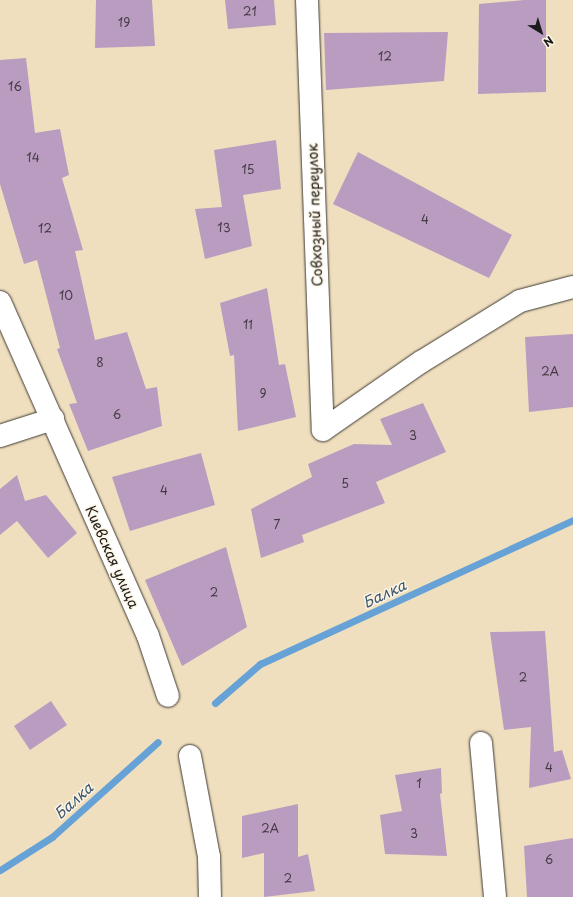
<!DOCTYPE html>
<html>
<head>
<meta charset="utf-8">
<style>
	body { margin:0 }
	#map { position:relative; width:573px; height:897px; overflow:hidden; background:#f0dfbe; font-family:"Playpen Sans",sans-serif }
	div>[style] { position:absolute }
	.stream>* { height:7px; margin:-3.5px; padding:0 3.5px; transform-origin:3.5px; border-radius:3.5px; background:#67a2d7 }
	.building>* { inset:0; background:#ba9cc1 }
	.roads { filter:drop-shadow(0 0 1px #3c3934) drop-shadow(0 0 1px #3c3934) }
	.minor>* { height:22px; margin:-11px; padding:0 11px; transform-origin:11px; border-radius:11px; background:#fff }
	span { translate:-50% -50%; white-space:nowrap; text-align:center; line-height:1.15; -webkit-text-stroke:3px #fcf5e5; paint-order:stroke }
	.number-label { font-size:12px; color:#443c45 }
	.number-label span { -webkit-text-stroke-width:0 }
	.street-label { font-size:14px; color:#1c1c1c }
	.water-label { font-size:15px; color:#3e5870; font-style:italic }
	.north { position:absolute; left:521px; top:12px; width:40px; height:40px; -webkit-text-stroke:3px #fcf5e5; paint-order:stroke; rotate:142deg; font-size:11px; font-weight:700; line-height:16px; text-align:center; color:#1c1c1c }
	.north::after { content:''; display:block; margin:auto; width:14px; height:18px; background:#1c1c1c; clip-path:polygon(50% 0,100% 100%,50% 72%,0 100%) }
</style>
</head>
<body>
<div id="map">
	<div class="stream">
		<i style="left:215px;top:703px;width:60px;rotate:-40.9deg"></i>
		<i style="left:260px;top:664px;width:345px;rotate:-24.7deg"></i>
		<i style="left:0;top:870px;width:62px;rotate:-32.4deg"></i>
		<i style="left:52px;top:837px;width:142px;rotate:-41.9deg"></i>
	</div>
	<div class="building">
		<i style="clip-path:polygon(96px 0,152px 0,155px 46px,95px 48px)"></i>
		<i style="clip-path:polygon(225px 0,274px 0,276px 25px,228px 29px)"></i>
		<i style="clip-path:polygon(524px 0,546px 0,546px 92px,478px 94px,479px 4px)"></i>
		<i style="clip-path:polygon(448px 32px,444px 81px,326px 90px,324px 33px)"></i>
		<i style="clip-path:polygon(26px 58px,35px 133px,60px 129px,69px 175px,62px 178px,83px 250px,75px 251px,95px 340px,127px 332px,146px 389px,157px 387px,162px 426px,88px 451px,69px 404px,77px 403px,57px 349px,60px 348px,37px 260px,24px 264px,0 184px,0 60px)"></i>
		<i style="clip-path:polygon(276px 140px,281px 189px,243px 195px,252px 246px,205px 259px,195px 209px,222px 207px,214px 150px)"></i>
		<i style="clip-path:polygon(358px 152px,512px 235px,489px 278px,333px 204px)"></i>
		<i style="clip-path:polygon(267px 288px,279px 365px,285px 364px,296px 417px,238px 431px,234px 355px,230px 356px,220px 303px)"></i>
		<i style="clip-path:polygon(573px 334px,573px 407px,529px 412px,525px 337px)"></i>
		<i style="clip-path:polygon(423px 403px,446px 452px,376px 482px,385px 503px,302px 535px,304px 542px,261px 558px,251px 509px,312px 477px,308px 464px,354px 444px,392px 445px,380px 419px)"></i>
		<i style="clip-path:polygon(201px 453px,215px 505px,130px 531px,112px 477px)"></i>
		<i style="clip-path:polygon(17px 475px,25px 501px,46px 495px,77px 533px,48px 558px,17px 521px,0 535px,0 489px)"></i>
		<i style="clip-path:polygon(226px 547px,247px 627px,182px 666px,145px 580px)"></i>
		<i style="clip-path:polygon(545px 631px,554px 752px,562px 750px,571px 779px,529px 788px,531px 727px,504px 730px,490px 632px)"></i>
		<i style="clip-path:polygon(51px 701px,67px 725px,30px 750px,14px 726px)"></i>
		<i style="clip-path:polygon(441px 768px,442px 793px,440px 794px,447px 856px,385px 854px,380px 815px,402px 811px,395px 775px)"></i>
		<i style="clip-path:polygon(298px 804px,298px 857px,308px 854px,315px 891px,264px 897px,264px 853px,242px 858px,242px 816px)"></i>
		<i style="clip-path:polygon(573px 838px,573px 897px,527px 897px,524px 846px)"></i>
	</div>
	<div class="roads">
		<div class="minor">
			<i style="left:307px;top:0;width:430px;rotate:87.9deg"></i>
			<i style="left:0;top:302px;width:365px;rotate:66.1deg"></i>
			<i style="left:148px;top:636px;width:63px;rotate:71.6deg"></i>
			<i style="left:323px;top:430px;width:119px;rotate:-34.8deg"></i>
			<i style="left:421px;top:362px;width:116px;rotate:-31.6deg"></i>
			<i style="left:520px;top:301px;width:55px;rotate:-14.8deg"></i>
			<i style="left:0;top:436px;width:56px;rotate:-17.8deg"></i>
			<i style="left:481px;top:743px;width:155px;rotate:84.8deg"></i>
			<i style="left:190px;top:756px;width:103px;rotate:79.3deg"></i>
			<i style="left:209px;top:857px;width:40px;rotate:88.6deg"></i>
		</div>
	</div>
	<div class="number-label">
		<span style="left:250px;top:12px">21</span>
		<span style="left:124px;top:23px">19</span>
		<span style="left:385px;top:57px">12</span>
		<span style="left:15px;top:87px">16</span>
		<span style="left:33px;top:158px">14</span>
		<span style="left:248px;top:170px">15</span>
		<span style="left:425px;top:220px">4</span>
		<span style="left:224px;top:228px">13</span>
		<span style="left:45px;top:229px">12</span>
		<span style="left:66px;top:296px">10</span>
		<span style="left:248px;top:325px">11</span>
		<span style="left:100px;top:363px">8</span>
		<span style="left:550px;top:372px">2А</span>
		<span style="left:263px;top:394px">9</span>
		<span style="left:117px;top:415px">6</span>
		<span style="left:413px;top:436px">3</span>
		<span style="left:345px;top:484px">5</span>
		<span style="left:164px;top:491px">4</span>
		<span style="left:277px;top:525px">7</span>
		<span style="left:214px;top:593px">2</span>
		<span style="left:523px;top:678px">2</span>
		<span style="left:549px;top:768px">4</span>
		<span style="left:419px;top:784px">1</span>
		<span style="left:270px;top:829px">2А</span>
		<span style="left:414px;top:834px">3</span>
		<span style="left:549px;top:860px">6</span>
		<span style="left:288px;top:879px">2</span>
	</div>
	<div class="street-label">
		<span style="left:315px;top:215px;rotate:-92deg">Совхозный переулок</span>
		<span style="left:112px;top:557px;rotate:66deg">Киевская улица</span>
	</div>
	<div class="water-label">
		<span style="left:384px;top:593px;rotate:-25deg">Балка</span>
		<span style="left:73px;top:800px;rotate:-42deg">Балка</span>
	</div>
	<div class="north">N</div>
</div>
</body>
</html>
